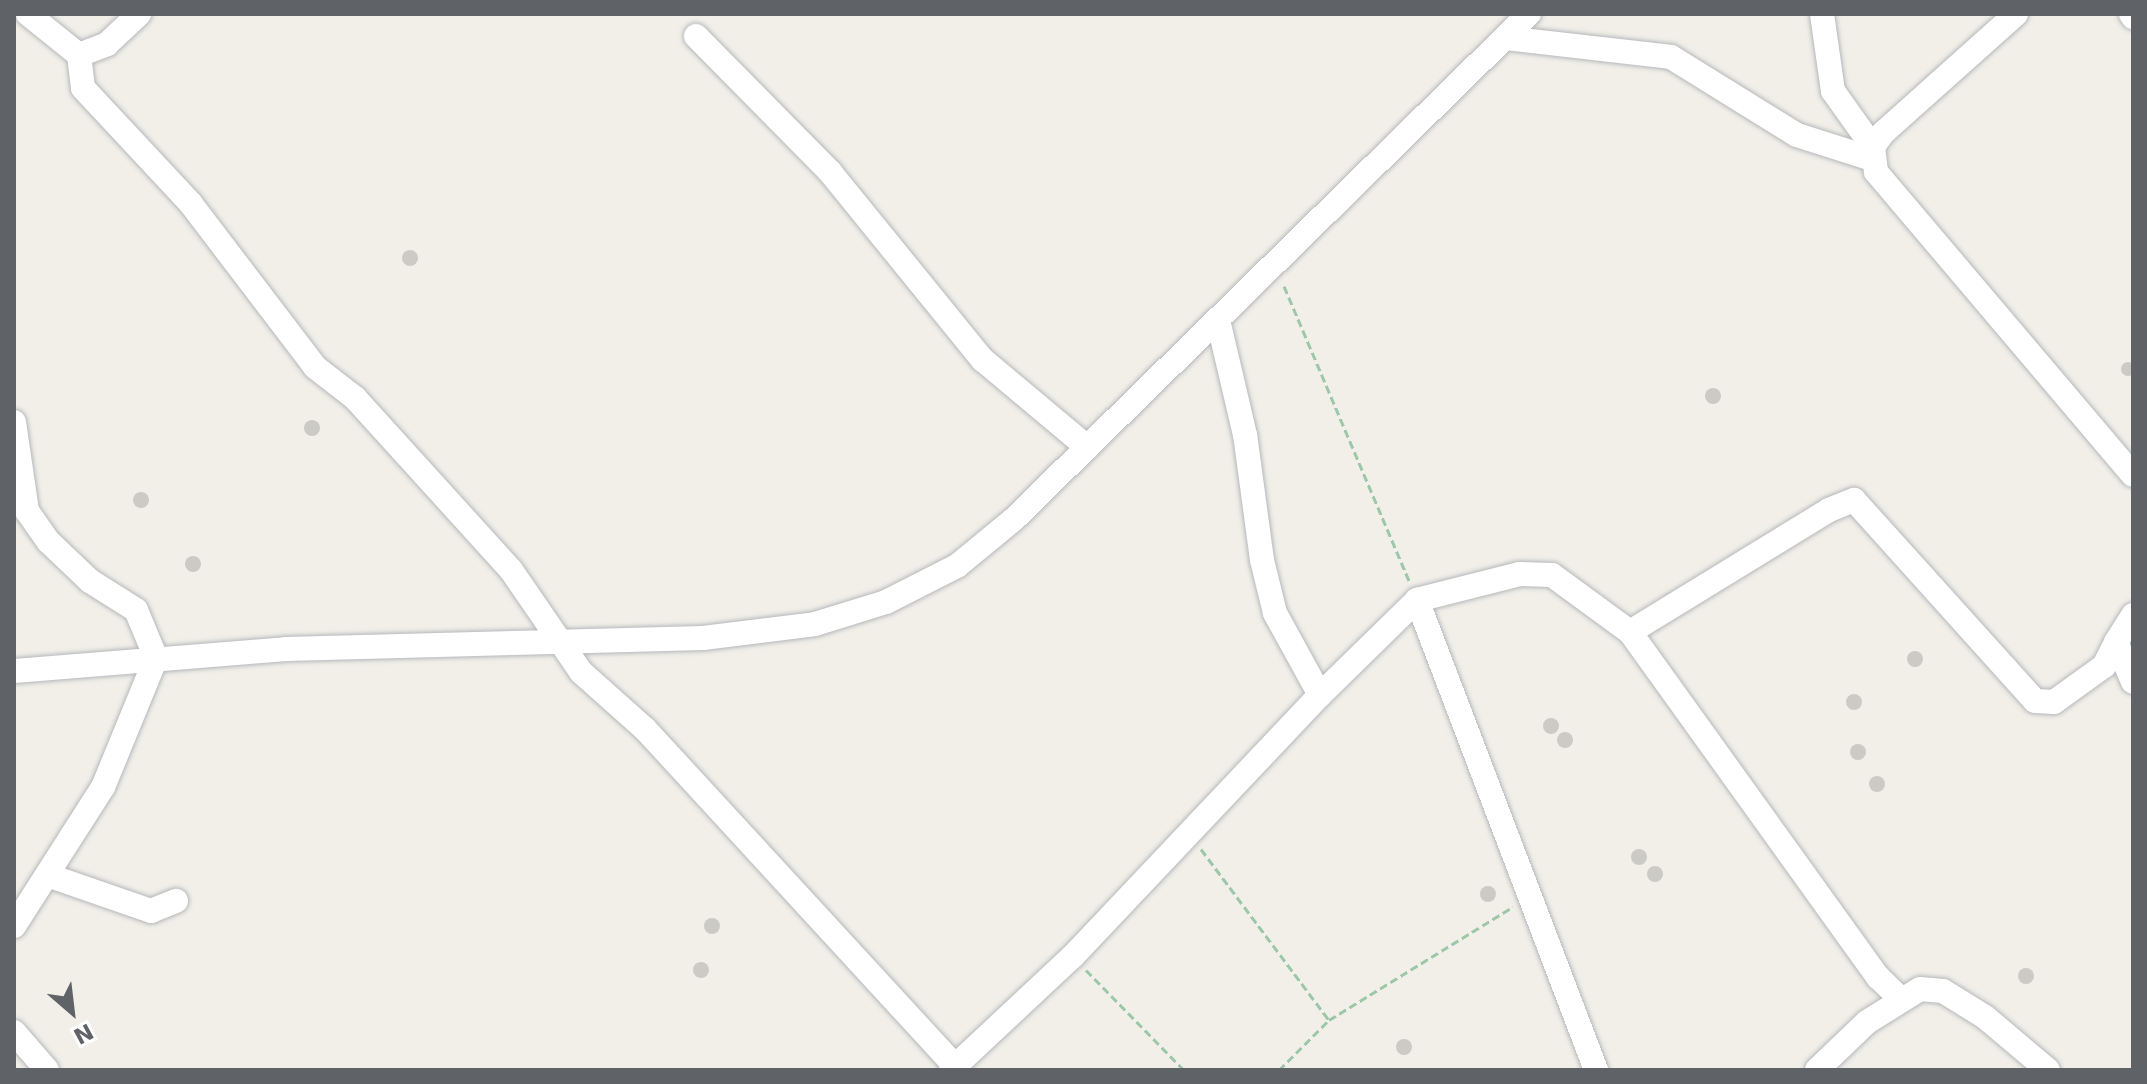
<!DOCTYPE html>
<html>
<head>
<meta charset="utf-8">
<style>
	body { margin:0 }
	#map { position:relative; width:2147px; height:1084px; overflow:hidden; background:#f1efe8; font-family:"DejaVu Sans",sans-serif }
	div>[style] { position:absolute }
	.building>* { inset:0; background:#cccac5 }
	.round { border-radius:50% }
	.path>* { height:3px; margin-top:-1.5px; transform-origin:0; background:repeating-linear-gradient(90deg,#9cc7a9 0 8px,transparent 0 12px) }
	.roads { filter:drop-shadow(0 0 2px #b5b8bc) drop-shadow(0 0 2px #b5b8bc) }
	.minor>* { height:24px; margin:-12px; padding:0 12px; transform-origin:12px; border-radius:12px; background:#fff }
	span { translate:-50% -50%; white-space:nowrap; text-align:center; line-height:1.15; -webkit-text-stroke:6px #fff; paint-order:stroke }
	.frame { position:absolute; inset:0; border:16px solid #5f6368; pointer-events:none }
	.north { position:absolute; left:32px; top:972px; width:80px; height:80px; -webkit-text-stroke:6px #fff; paint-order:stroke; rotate:152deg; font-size:22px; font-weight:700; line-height:32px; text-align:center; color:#5f6368 }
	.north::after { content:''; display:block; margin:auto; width:28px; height:36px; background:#5f6368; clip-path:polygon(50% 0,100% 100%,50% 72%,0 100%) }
</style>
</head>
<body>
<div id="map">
	<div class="building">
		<i class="round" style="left:402px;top:250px;width:16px;height:16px"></i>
		<i class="round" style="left:2121px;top:362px;width:14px;height:14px"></i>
		<i class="round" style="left:1705px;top:388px;width:16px;height:16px"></i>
		<i class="round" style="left:304px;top:420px;width:16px;height:16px"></i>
		<i class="round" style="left:133px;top:492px;width:16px;height:16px"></i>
		<i class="round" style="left:185px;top:556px;width:16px;height:16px"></i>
		<i class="round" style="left:1907px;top:651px;width:16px;height:16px"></i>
		<i class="round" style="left:1846px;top:694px;width:16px;height:16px"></i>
		<i class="round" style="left:1543px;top:718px;width:16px;height:16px"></i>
		<i class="round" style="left:1557px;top:732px;width:16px;height:16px"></i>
		<i class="round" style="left:1850px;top:744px;width:16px;height:16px"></i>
		<i class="round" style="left:1869px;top:776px;width:16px;height:16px"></i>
		<i class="round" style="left:1631px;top:849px;width:16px;height:16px"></i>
		<i class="round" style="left:1647px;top:866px;width:16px;height:16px"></i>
		<i class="round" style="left:1480px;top:886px;width:16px;height:16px"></i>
		<i class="round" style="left:704px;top:918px;width:16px;height:16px"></i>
		<i class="round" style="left:693px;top:962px;width:16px;height:16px"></i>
		<i class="round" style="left:2018px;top:968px;width:16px;height:16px"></i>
		<i class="round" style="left:1396px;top:1039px;width:16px;height:16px"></i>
	</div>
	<div class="path">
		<i style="left:1284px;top:286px;width:320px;rotate:67deg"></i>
		<i style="left:1201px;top:849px;width:214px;rotate:53.2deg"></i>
		<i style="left:1329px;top:1020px;width:216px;rotate:-31.6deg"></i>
		<i style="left:1086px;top:970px;width:140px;rotate:45.6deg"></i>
		<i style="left:1279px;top:1070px;width:71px;rotate:-45deg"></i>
	</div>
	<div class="roads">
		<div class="minor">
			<i style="left:28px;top:14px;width:65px;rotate:38.8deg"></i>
			<i style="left:79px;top:55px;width:30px;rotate:-21deg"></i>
			<i style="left:107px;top:44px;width:44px;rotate:-43.2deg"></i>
			<i style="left:1822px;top:14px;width:78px;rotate:81.9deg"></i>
			<i style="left:1833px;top:91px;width:69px;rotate:54.5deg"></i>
			<i style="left:2016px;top:14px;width:178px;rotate:138.2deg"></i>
			<i style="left:1883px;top:133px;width:17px;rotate:126deg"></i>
			<i style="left:1873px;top:147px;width:25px;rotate:83deg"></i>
			<i style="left:1876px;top:172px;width:397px;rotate:49.7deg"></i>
			<i style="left:2131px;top:14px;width:4px;rotate:56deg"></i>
			<i style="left:696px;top:36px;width:191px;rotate:45.4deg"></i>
			<i style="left:830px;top:172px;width:242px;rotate:50.9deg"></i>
			<i style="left:983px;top:360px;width:136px;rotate:39.9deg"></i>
			<i style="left:1505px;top:38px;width:167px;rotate:6.5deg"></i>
			<i style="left:1671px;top:57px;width:148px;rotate:31.8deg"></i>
			<i style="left:1797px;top:135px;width:79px;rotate:17.7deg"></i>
			<i style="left:79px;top:55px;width:33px;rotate:83deg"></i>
			<i style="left:83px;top:88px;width:158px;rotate:47deg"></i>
			<i style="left:191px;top:204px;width:205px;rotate:52.7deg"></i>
			<i style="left:315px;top:367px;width:51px;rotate:37.8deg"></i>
			<i style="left:355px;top:398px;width:232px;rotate:47.8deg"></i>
			<i style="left:511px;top:570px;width:124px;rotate:55.5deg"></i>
			<i style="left:581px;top:672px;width:86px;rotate:41.7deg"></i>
			<i style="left:645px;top:729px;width:458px;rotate:47.4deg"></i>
			<i style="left:14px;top:422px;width:90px;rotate:81.7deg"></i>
			<i style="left:27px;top:511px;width:38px;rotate:55deg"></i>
			<i style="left:49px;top:542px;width:57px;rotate:43.6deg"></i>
			<i style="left:90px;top:581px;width:54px;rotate:32.2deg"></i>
			<i style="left:136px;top:610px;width:52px;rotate:67.4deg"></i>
			<i style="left:156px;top:658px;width:139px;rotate:112.3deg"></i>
			<i style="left:103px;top:787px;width:165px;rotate:122.6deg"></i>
			<i style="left:1417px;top:600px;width:503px;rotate:69.15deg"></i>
			<i style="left:2133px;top:615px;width:32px;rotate:122deg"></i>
			<i style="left:2116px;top:642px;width:43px;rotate:67deg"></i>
			<i style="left:1630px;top:632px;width:233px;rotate:-31.5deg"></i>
			<i style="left:1829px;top:510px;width:27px;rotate:-22deg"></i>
			<i style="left:1854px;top:500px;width:270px;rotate:48deg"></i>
			<i style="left:2035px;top:701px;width:19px;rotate:3deg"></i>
			<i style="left:2054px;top:702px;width:62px;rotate:-35.8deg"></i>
			<i style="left:2104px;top:666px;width:27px;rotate:-63deg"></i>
			<i style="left:14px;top:671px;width:273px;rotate:-4.6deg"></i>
			<i style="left:286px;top:649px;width:417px;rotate:-1.5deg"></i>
			<i style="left:703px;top:638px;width:113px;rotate:-7.1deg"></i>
			<i style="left:815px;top:624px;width:74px;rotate:-17.2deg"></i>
			<i style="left:886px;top:602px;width:80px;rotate:-26.9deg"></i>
			<i style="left:957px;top:566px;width:74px;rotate:-39.5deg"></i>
			<i style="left:1014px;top:519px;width:721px;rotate:-44.44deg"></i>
			<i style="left:1320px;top:695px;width:136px;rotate:-44.4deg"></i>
			<i style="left:1417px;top:600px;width:106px;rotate:-14.2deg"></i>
			<i style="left:1520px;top:574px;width:32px;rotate:2deg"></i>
			<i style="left:1552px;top:575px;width:97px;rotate:36.2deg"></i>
			<i style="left:1630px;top:632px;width:425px;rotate:54.3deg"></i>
			<i style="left:1878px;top:977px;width:30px;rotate:44deg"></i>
			<i style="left:50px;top:876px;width:107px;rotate:19.1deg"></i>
			<i style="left:151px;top:911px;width:27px;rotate:-22deg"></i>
			<i style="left:14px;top:1032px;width:50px;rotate:49deg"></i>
			<i style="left:951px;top:1070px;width:167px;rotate:-43.1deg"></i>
			<i style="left:1073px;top:956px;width:359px;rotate:-46.6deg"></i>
			<i style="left:1320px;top:695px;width:94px;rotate:-118.8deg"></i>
			<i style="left:1275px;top:613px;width:55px;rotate:-103.8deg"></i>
			<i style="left:1262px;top:560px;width:126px;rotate:-97.7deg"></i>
			<i style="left:1245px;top:435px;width:118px;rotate:-103.2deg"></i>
			<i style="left:1817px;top:1070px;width:69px;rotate:-43.8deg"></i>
			<i style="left:1867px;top:1022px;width:62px;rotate:-31.9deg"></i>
			<i style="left:1920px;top:989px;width:23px;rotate:5deg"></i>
			<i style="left:1943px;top:991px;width:49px;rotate:31.8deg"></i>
			<i style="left:1985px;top:1017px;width:82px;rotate:40.1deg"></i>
		</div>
	</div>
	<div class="frame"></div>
	<div class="north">N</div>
</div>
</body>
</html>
